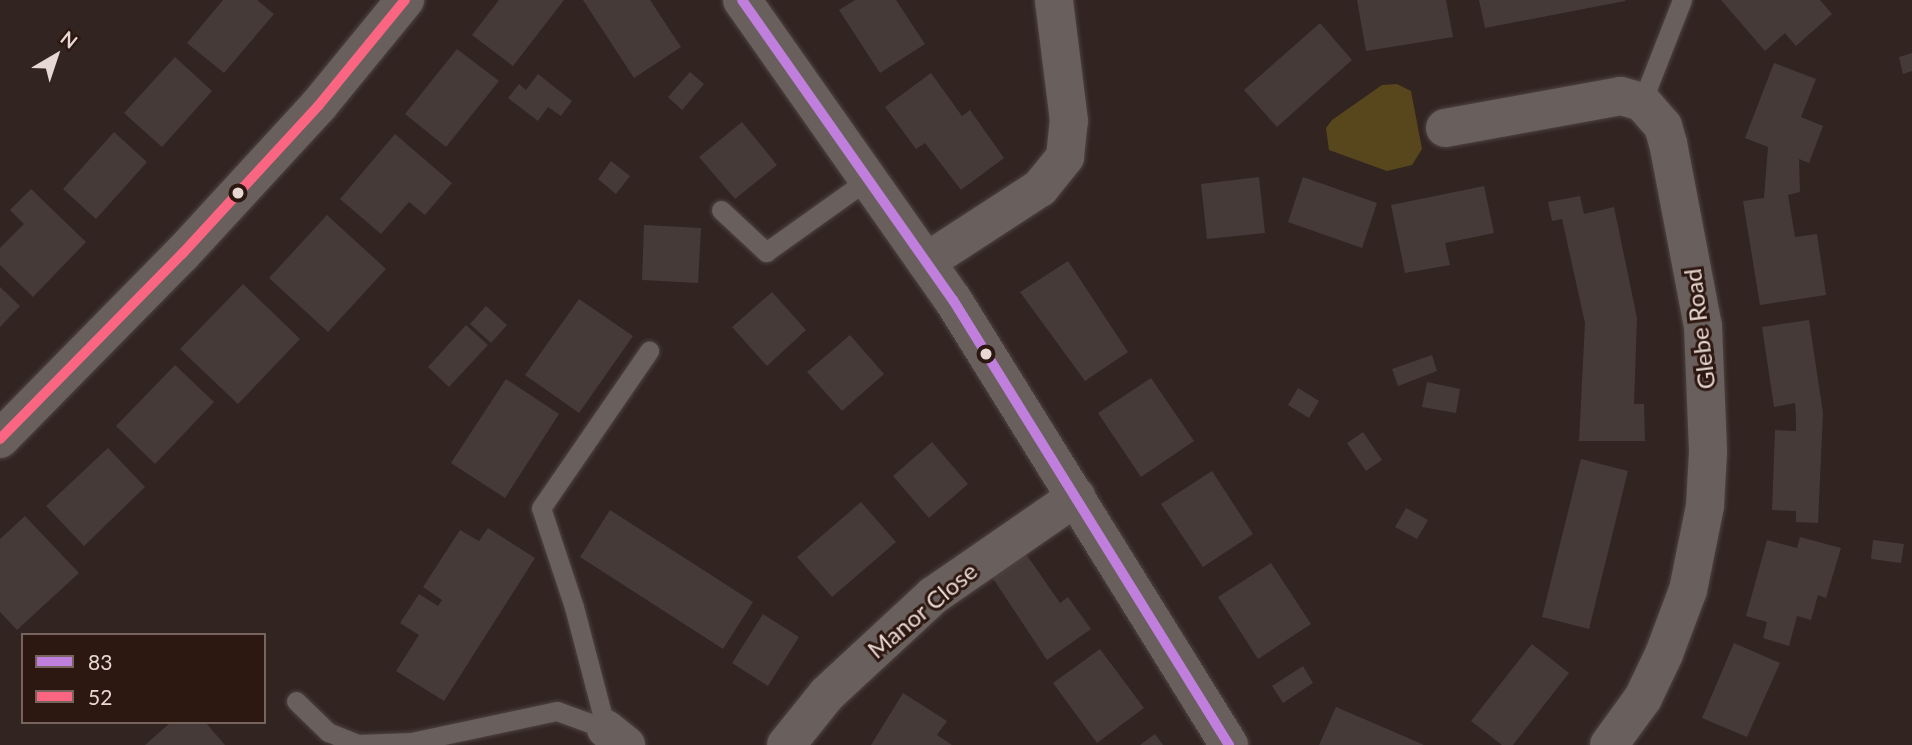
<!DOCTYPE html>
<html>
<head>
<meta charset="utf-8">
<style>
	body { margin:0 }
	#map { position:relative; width:1912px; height:745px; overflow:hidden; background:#312421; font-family:Lato,sans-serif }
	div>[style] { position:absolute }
	.green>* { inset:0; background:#58471d }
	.building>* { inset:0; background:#463a39 }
	.roads { filter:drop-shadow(0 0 2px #4e4240) drop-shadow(0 0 2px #4e4240) }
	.lane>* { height:19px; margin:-9.5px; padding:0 9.5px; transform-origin:9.5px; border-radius:9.5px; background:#695f5c }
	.street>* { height:38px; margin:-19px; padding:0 19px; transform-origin:19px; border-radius:19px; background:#695f5c }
	.bus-1>* { height:10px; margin:-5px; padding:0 5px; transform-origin:5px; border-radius:5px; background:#c07fdc }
	.bus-2>* { height:10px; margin:-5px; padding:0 5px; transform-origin:5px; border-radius:5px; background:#fa6682 }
	.dots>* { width:19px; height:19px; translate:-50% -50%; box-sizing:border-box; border:4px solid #2d1711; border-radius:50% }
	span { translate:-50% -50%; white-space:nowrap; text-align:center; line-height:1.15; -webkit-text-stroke:6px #2d1711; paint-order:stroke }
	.street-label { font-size:24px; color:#e8d8d3 }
	.legend { position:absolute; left:21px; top:633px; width:245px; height:91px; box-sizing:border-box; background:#2d1711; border:2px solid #78645f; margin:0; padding:9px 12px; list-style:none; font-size:21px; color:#e8d8d3 }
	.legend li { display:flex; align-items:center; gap:14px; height:35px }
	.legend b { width:35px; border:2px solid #78645f }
	.north { position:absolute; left:21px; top:21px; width:70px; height:70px; -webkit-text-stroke:5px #2d1711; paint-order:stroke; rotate:39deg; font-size:19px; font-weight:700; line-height:28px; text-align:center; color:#e8d8d3 }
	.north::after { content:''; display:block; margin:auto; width:24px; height:32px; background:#e8d8d3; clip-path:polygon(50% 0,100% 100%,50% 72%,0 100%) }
</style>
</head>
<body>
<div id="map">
	<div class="green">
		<i style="clip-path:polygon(1397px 84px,1411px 91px,1422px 149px,1412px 165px,1387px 171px,1329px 150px,1326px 128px,1332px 120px,1382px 85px)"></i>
	</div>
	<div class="building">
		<i style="clip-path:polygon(223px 0,257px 0,274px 14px,224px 73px,187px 43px)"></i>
		<i style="clip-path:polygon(499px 0,564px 0,513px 66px,472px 35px)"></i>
		<i style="clip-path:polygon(583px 0,650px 0,681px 47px,634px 78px)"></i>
		<i style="clip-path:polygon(855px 0,896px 0,925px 44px,880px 73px,839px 10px)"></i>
		<i style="clip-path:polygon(1357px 0,1446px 0,1453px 37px,1366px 51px)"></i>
		<i style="clip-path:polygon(1479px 0,1625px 0,1625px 1px,1485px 28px)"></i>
		<i style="clip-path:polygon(1721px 0,1820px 0,1832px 14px,1796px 46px,1785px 33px,1765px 51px)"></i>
		<i style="clip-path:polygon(1320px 23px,1352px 60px,1277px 127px,1244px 90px)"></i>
		<i style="clip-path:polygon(457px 49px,499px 81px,446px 147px,405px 114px)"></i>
		<i style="clip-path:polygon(1912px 53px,1912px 71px,1903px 74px,1899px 57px)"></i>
		<i style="clip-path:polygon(175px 57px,212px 91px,162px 147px,124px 113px)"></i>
		<i style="clip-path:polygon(1774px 63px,1816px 79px,1801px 117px,1823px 126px,1809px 163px,1799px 159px,1800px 192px,1788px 195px,1795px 237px,1817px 234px,1826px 295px,1760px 305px,1743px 201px,1764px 198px,1768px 147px,1745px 138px)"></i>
		<i style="clip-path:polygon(690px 72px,704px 84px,682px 110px,668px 97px)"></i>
		<i style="clip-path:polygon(931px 73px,962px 116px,970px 110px,1004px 158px,961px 190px,925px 143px,916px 149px,885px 107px)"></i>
		<i style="clip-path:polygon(538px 74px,572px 101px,561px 116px,548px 107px,538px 121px,508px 98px,519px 84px,526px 90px)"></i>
		<i style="clip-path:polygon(742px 122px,777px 165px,735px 199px,699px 157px)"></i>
		<i style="clip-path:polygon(114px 132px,147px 162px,96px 219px,63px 189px)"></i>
		<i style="clip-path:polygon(395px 134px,452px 183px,425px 215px,409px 202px,381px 234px,340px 199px)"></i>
		<i style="clip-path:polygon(611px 161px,630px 176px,616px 194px,598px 179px)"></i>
		<i style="clip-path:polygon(1259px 177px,1265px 233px,1207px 239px,1201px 184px)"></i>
		<i style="clip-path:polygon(1303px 177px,1377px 203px,1362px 248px,1288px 222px)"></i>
		<i style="clip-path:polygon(1484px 186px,1494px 233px,1445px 243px,1450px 265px,1405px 273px,1391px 205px)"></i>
		<i style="clip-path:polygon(31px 189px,86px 242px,33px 297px,0 265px,0 248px,24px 224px,10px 210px)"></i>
		<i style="clip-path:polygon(1580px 196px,1584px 214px,1614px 207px,1637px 318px,1634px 404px,1644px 404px,1645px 441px,1579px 441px,1585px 323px,1562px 219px,1552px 221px,1548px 202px)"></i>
		<i style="clip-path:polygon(327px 215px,386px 269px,328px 332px,269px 278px)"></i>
		<i style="clip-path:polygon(644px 225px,701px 228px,698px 283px,642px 280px)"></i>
		<i style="clip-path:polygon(1068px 261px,1128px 352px,1085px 381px,1020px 292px)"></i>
		<i style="clip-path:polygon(243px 284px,300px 339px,238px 404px,180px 349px)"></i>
		<i style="clip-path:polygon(0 287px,20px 306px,0 327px)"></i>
		<i style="clip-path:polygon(772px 292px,806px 330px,767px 366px,732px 327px)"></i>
		<i style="clip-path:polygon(579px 299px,633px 336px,579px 413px,525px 375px)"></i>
		<i style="clip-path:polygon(486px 306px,507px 325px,491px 343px,470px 324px)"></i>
		<i style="clip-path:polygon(1809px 320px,1823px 413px,1818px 523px,1796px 522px,1796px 511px,1772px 510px,1775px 430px,1796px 431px,1796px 417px,1795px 403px,1774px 407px,1762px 327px)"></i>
		<i style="clip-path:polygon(466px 325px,488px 345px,449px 387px,428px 367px)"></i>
		<i style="clip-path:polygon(850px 335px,884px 374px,842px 411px,807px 372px)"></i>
		<i style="clip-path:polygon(1432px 355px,1437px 371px,1398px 386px,1392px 369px)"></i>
		<i style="clip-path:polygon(175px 365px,214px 402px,155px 464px,116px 426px)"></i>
		<i style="clip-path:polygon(1151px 378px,1194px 441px,1141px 477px,1098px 413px)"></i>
		<i style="clip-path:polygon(506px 379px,559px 414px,505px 498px,451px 463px)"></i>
		<i style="clip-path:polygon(1427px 382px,1460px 389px,1456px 413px,1422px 407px)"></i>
		<i style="clip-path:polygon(1298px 388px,1319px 401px,1309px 418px,1288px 405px)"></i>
		<i style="clip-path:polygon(1363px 432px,1382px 460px,1366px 471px,1347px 443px)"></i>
		<i style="clip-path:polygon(932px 442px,968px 484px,929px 518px,893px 476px)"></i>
		<i style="clip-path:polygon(108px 448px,145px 487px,84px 546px,46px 506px)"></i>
		<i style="clip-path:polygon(1581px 459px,1628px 471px,1589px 629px,1542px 617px)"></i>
		<i style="clip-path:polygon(1212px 471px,1253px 534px,1203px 567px,1161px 504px)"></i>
		<i style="clip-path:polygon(861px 502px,896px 542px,832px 597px,797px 557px)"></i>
		<i style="clip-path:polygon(1406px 508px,1428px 520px,1417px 539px,1395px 527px)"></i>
		<i style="clip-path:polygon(610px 510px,753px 602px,723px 649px,580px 557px)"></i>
		<i style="clip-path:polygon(25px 516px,79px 573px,17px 630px,0 612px,0 539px)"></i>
		<i style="clip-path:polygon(488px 528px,535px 558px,444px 701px,396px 671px,419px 635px,400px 623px,419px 594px,438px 606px,442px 600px,423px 587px,460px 530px,479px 541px)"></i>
		<i style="clip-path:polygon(1800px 537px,1841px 548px,1826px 598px,1818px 595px,1811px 620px,1797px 616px,1789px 646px,1763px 638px,1767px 622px,1746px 616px,1767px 540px,1797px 548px)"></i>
		<i style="clip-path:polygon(1873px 540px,1904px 544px,1901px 563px,1871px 559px)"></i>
		<i style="clip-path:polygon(1026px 554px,1060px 603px,1068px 597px,1091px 629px,1047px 660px,992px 577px)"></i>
		<i style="clip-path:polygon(1271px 563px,1311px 624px,1258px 659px,1218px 597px)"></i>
		<i style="clip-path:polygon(763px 614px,799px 637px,768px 686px,732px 663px)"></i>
		<i style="clip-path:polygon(1734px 643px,1780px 663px,1747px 737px,1702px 718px)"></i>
		<i style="clip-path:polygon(1532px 644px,1569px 673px,1513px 745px,1502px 745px,1471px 721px)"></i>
		<i style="clip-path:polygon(1100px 649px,1144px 708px,1097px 743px,1053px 683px)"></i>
		<i style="clip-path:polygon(1303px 666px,1313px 683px,1283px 703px,1272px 686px)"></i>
		<i style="clip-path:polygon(903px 693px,947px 721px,937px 735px,952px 745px,871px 745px)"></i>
		<i style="clip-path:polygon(1336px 707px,1392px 731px,1424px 745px,1319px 745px)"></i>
		<i style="clip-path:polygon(171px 722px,205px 722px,225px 745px,145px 745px)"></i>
		<i style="clip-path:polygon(1155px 734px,1163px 745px,1140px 745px)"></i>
	</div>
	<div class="roads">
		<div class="lane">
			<i style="left:1642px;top:102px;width:110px;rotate:-68.6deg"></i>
			<i style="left:721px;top:210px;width:62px;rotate:43deg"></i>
			<i style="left:766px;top:252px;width:124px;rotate:-35.5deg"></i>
			<i style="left:296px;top:701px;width:45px;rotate:44.1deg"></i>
			<i style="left:328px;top:732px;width:31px;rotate:22deg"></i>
			<i style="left:357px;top:744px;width:54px;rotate:-2.1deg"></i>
			<i style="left:411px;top:742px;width:149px;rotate:-12deg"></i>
			<i style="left:557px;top:711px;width:52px;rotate:20.2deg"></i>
			<i style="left:606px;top:729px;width:126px;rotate:-104.7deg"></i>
			<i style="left:574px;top:607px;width:104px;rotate:-108.4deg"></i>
			<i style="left:541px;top:508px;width:191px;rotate:-55.5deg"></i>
		</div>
		<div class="street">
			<i style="left:742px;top:0;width:367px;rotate:54.9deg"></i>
			<i style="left:953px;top:300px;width:524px;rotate:58.19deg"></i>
			<i style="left:1445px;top:128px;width:179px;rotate:-10.3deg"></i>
			<i style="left:1621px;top:96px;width:22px;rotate:16deg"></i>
			<i style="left:1642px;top:102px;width:32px;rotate:49deg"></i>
			<i style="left:1663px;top:126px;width:18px;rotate:74deg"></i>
			<i style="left:1668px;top:143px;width:186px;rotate:79.2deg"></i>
			<i style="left:1703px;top:326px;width:126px;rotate:87.7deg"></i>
			<i style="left:1708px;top:452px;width:54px;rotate:93.2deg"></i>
			<i style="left:1705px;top:506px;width:86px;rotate:101.4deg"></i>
			<i style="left:1688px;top:590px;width:68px;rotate:110.6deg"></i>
			<i style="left:1664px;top:654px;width:49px;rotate:115.5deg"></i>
			<i style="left:1643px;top:698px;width:58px;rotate:125.9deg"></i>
			<i style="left:926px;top:262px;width:136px;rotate:-33deg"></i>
			<i style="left:1040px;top:188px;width:40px;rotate:-51deg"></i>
			<i style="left:1065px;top:157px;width:36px;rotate:-84deg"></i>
			<i style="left:1069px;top:121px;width:122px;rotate:-97.1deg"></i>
			<i style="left:0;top:439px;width:260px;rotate:-45.5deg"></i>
			<i style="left:182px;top:254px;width:202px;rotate:-47.4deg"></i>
			<i style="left:319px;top:105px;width:136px;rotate:-50.7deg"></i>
			<i style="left:606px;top:729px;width:26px;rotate:39deg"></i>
			<i style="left:786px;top:745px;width:65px;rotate:-51.2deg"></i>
			<i style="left:827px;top:694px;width:146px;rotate:-42.8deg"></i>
			<i style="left:934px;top:595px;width:173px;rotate:-34.6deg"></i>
		</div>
	</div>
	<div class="bus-1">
		<i style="left:742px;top:0;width:367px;rotate:54.9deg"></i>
		<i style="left:953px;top:300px;width:524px;rotate:58.19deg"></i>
	</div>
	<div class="bus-2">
		<i style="left:0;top:439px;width:260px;rotate:-45.5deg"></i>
		<i style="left:182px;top:254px;width:202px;rotate:-47.4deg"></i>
		<i style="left:319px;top:105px;width:136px;rotate:-50.7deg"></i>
	</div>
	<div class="dots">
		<i style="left:238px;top:193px;background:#e8d8d3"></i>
		<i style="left:986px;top:354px;background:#e8d8d3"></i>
	</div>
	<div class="street-label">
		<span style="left:1699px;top:329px;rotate:-97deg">Glebe Road</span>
		<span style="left:922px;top:610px;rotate:-40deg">Manor Close</span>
	</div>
	<ul class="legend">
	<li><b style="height:9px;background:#c07fdc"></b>83</li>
	<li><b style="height:9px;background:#fa6682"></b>52</li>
	</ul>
	<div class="north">N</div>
</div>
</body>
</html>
